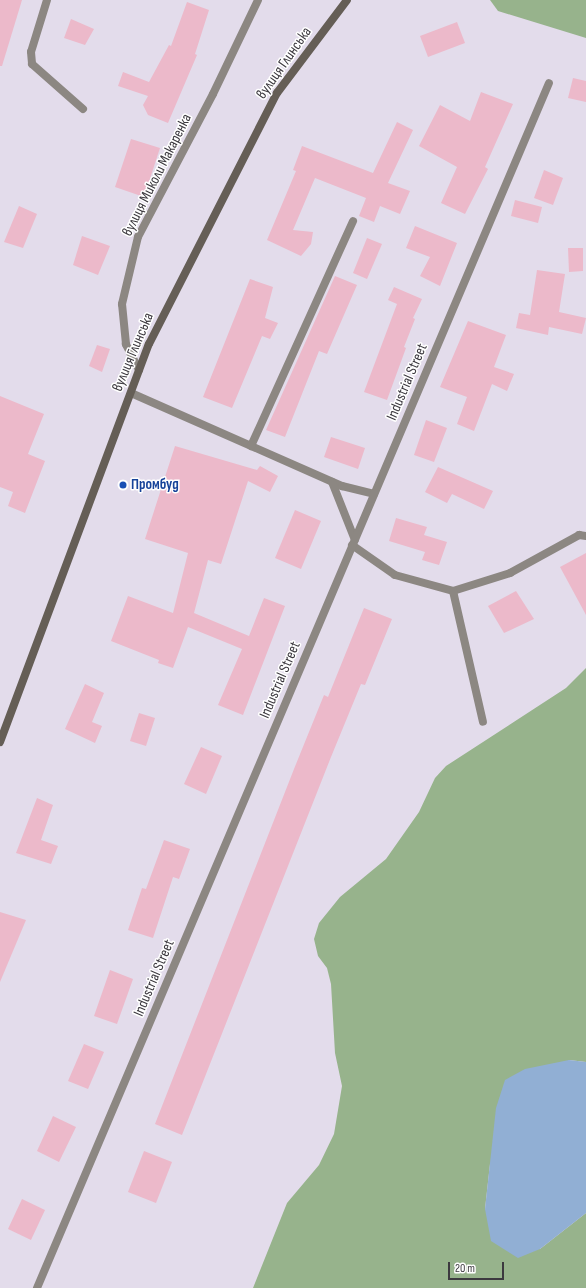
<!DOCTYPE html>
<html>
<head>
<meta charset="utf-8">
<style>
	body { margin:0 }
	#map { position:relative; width:586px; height:1288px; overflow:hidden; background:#e3dceb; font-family:"Sofia Sans Condensed",sans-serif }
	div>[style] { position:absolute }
	.forest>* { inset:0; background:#97b38c }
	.water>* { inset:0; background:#91afd4 }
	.building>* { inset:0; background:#ecb9ca }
	.street>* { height:8px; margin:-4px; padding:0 4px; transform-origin:4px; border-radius:4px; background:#8c8782 }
	.secondary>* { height:8px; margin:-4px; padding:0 4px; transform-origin:4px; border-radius:4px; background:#655e56 }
	.dots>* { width:11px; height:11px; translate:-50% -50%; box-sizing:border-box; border:2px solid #fff; border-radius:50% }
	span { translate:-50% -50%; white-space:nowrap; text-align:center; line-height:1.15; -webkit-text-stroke:3px #fff; paint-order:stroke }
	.street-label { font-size:15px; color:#3c393f }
	.transit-label { font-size:15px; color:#164399; font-weight:700 }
	.left { translate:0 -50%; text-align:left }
	.scale { position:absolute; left:448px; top:1262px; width:56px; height:18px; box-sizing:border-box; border:2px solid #3c393f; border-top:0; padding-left:5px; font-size:12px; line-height:14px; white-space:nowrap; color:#3c393f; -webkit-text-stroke:3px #fff; paint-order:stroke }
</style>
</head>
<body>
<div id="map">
	<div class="forest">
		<i style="clip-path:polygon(490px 0,586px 0,586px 38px,498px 11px)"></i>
		<i style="clip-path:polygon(586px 668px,586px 1062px,569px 1060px,490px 1164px,485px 1209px,540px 1249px,586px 1213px,586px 1288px,253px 1288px,287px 1203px,319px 1165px,334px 1134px,342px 1086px,335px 1053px,331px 984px,327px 968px,318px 956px,314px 939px,319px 923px,340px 897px,386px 859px,419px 812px,435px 778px,446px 766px,566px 688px)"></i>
	</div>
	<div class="water">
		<i style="clip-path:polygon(569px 1060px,586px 1062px,586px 1213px,540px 1249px,518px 1258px,491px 1241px,485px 1209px,496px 1108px,505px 1080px,525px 1069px)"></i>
	</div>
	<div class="building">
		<i style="clip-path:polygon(0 0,22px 0,2px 66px,0 66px)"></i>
		<i style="clip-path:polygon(187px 2px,209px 10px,195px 54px,197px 55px,168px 123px,148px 115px,143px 105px,148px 96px,118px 86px,123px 72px,149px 82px,169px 45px,171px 46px)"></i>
		<i style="clip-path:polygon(71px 19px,94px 29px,85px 45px,64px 38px)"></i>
		<i style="clip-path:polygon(457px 22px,465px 43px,428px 57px,420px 36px)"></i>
		<i style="clip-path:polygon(573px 78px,586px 81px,586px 102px,568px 98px)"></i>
		<i style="clip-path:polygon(481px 92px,513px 104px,485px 167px,488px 169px,465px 214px,441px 203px,457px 167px,419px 146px,440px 105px,470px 121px)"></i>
		<i style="clip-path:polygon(397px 122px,413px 130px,388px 183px,410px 191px,400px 214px,380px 206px,374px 222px,359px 216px,366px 198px,315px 178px,293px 230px,313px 232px,311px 244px,301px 256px,267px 240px,296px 171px,293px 170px,302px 146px,373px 173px)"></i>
		<i style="clip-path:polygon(131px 139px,160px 148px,144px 197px,115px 187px)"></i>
		<i style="clip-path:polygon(544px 170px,563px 178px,553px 205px,534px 198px)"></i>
		<i style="clip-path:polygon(515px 200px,542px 207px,538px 223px,511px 216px)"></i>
		<i style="clip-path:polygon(19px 206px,37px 214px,23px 248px,4px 242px)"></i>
		<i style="clip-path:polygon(415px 226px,457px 243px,440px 286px,420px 276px,430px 257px,406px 248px)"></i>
		<i style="clip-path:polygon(82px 236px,110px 246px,98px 275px,73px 265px)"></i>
		<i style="clip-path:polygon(367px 238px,382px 244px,367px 279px,353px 273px)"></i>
		<i style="clip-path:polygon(568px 248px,583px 248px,583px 271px,569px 272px)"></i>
		<i style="clip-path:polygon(537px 270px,565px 274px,559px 312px,586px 318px,582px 334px,549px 327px,548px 335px,516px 328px,519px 313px,530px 315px)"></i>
		<i style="clip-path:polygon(335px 276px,357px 285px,327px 354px,319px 351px,285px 437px,266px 430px)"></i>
		<i style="clip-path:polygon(250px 279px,273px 287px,265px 318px,278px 323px,270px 339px,262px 336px,232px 408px,203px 397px)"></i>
		<i style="clip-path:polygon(394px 287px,422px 299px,413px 318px,415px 319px,404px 347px,406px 348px,387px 400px,364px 392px,397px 304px,388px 300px)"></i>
		<i style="clip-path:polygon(468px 321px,506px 335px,494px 367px,514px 374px,507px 391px,492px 384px,474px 431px,457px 424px,467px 397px,440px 387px)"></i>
		<i style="clip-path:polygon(97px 345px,110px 349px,102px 372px,89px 366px)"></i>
		<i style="clip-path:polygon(0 396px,44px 414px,28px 454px,45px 461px,25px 513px,8px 506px,13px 492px,0 487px)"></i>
		<i style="clip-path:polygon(426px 420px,447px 428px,434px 462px,414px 455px)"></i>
		<i style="clip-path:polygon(331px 437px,365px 448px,358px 469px,324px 457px)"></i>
		<i style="clip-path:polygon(175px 446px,257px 470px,260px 466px,278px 476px,270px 492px,248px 481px,221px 564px,208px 560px,194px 613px,249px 636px,264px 598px,285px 606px,243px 715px,218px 705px,242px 649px,188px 627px,173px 668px,158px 663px,159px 660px,111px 641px,128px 596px,173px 613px,188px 553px,145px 539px)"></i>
		<i style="clip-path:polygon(438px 467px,493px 491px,484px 509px,452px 494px,447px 503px,425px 492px)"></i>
		<i style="clip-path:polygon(295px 510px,321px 521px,301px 569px,275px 558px)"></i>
		<i style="clip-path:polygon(396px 518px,427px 527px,424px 535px,447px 542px,439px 565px,422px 560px,425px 552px,389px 541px)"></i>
		<i style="clip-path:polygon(586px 553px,586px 615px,560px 567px)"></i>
		<i style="clip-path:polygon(516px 591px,534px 619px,504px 633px,488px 606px)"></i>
		<i style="clip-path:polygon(364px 608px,392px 619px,365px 685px,361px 684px,331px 757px,182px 1135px,155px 1124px,294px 769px,324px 695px,328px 697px)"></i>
		<i style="clip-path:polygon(85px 684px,104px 693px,92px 722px,102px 726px,95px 743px,65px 729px)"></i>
		<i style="clip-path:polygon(139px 713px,155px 718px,146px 746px,130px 741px)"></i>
		<i style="clip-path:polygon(201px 747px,222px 756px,206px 794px,184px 784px)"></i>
		<i style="clip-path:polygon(37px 798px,53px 805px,41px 840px,58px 846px,51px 864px,16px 853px)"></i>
		<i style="clip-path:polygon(164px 840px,190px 849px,179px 879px,173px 877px,153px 938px,128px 930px,142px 888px,146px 889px)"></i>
		<i style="clip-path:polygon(0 912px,26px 920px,0 982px)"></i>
		<i style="clip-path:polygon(110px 970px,133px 979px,117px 1024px,94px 1016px)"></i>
		<i style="clip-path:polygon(84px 1044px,104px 1052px,88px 1089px,68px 1081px)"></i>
		<i style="clip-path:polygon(53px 1116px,76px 1127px,59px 1162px,37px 1151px)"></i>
		<i style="clip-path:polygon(144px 1151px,172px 1162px,156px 1203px,128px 1192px)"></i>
		<i style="clip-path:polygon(22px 1199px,45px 1210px,31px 1240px,8px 1229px)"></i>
	</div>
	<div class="street">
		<i style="left:47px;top:0;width:54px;rotate:107.1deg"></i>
		<i style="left:31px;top:52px;width:12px;rotate:85deg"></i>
		<i style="left:32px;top:64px;width:68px;rotate:41.4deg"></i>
		<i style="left:139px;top:370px;width:29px;rotate:-117deg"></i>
		<i style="left:126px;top:344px;width:40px;rotate:-95.7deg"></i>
		<i style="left:122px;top:304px;width:69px;rotate:-76.6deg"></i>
		<i style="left:138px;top:237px;width:161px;rotate:-62.3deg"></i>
		<i style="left:213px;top:94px;width:104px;rotate:-64.4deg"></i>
		<i style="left:131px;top:393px;width:231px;rotate:23.8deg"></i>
		<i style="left:342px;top:486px;width:33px;rotate:14deg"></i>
		<i style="left:251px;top:446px;width:247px;rotate:-65.6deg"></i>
		<i style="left:332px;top:482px;width:62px;rotate:68.4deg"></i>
		<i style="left:352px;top:545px;width:52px;rotate:34.9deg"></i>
		<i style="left:395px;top:575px;width:60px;rotate:15.4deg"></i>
		<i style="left:453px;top:591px;width:60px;rotate:-17.5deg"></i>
		<i style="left:510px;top:573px;width:79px;rotate:-28.8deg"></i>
		<i style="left:579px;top:535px;width:7px;rotate:8deg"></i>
		<i style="left:453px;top:591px;width:134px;rotate:77.1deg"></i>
		<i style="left:37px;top:1288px;width:1309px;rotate:-66.98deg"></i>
	</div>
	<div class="secondary">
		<i style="left:0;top:742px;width:425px;rotate:-69.5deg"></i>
		<i style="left:149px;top:344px;width:282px;rotate:-63deg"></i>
		<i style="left:277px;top:93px;width:116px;rotate:-53deg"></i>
	</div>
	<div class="dots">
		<i style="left:123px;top:485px;background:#1a4fb4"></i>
	</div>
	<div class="street-label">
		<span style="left:284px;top:63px;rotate:-55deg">вулиця Глинська</span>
		<span style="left:157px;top:175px;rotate:-63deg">вулиця Миколи Макаренка</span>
		<span style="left:133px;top:352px;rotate:-67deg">вулиця Глинська</span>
		<span style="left:407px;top:382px;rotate:-67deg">Industrial Street</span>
		<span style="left:280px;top:680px;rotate:-67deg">Industrial Street</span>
		<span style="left:154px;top:978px;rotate:-67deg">Industrial Street</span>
	</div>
	<div class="transit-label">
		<span class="left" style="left:131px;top:485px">Промбуд</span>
	</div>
	<div class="scale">20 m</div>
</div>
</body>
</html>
